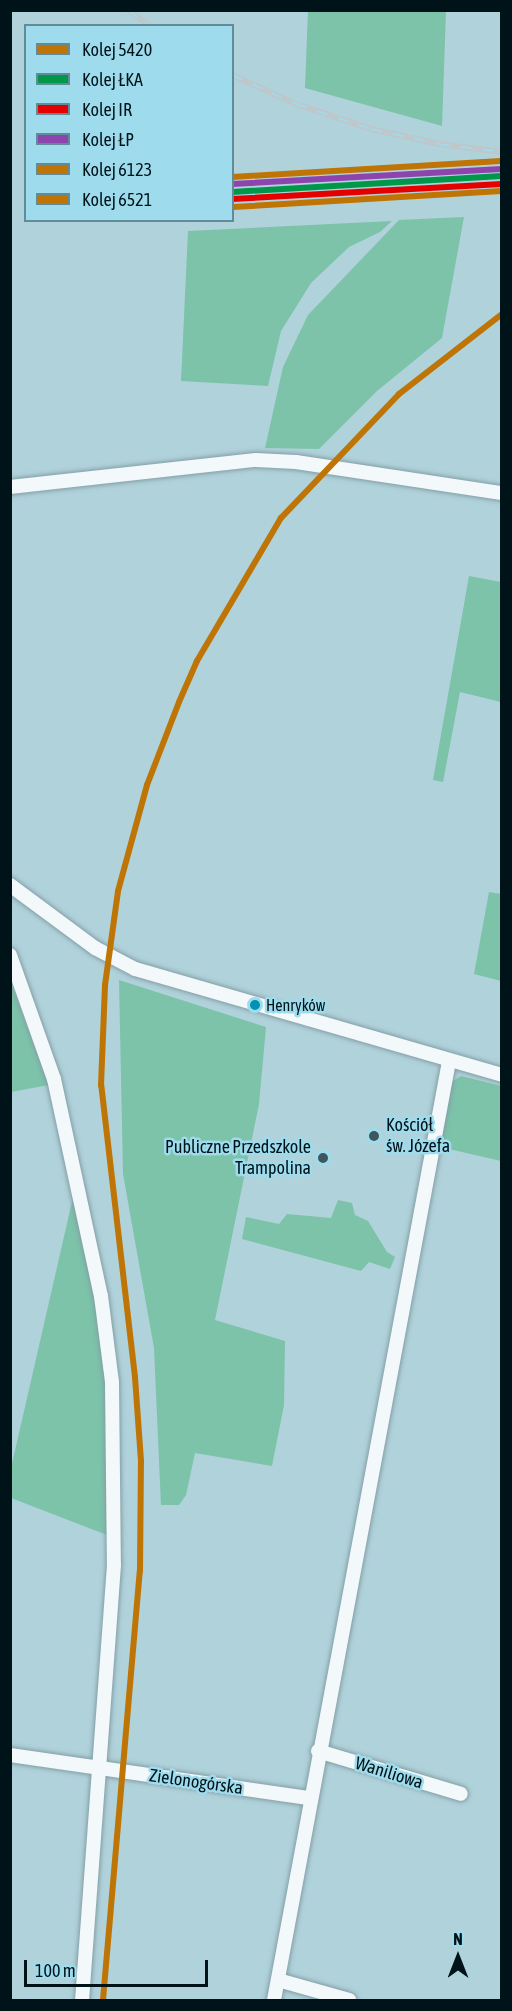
<!DOCTYPE html>
<html>
<head>
<meta charset="utf-8">
<style>
	body { margin:0 }
	#map { position:relative; width:512px; height:2011px; overflow:hidden; background:#b0d2db; font-family:"Asap Condensed",sans-serif }
	div>[style] { position:absolute }
	.green>* { inset:0; background:#7cc3a9 }
	.roads { filter:drop-shadow(0 0 2px #849fa6) drop-shadow(0 0 2px #849fa6) }
	.minor>* { height:14px; margin:-7px; padding:0 7px; transform-origin:7px; border-radius:7px; background:#f3f8fa }
	.rail>* { height:6px; margin-top:-3px; transform-origin:0; background:repeating-linear-gradient(90deg,#9edced 0 11px,#bec7ca 0 22px); box-sizing:border-box; border-block:2px solid #bec7ca }
	.rail-1>* { height:6px; margin:-3px; padding:0 3px; transform-origin:3px; border-radius:3px; background:#bf7406 }
	.rail-2>* { height:6px; margin:-3px; padding:0 3px; transform-origin:3px; border-radius:3px; background:#00974b }
	.rail-3>* { height:6px; margin:-3px; padding:0 3px; transform-origin:3px; border-radius:3px; background:#e50000 }
	.rail-4>* { height:6px; margin:-3px; padding:0 3px; transform-origin:3px; border-radius:3px; background:#8e44ad }
	.rail-5>* { height:6px; margin:-3px; padding:0 3px; transform-origin:3px; border-radius:3px; background:#bf7406 }
	.rail-6>* { height:6px; margin:-3px; padding:0 3px; transform-origin:3px; border-radius:3px; background:#bf7406 }
	.dots>* { width:16px; height:16px; translate:-50% -50%; box-sizing:border-box; border:3px solid #9edced; border-radius:50% }
	span { translate:-50% -50%; white-space:nowrap; text-align:center; line-height:1.15; -webkit-text-stroke:5px #9edced; paint-order:stroke }
	.bus-label { font-size:16px; color:#001319 }
	.left { translate:0 -50%; text-align:left }
	.poi-label { font-size:18px; color:#001319 }
	.right { translate:-100% -50%; text-align:right }
	.street-label { font-size:18px; color:#001319 }
	.frame { position:absolute; inset:0; border:12px solid #001319; pointer-events:none }
	.legend { position:absolute; left:24px; top:24px; width:210px; height:198px; box-sizing:border-box; background:#9edced; border:2px solid #5f8c98; margin:0; padding:8px 10px; list-style:none; font-size:18px; color:#001319 }
	.legend li { display:flex; align-items:center; gap:12px; height:30px }
	.legend b { width:30px; border:2px solid #5f8c98 }
	.north { position:absolute; left:428px; top:1927px; width:60px; height:60px; -webkit-text-stroke:4px #9edced; paint-order:stroke; rotate:0deg; font-size:16px; font-weight:700; line-height:24px; text-align:center; color:#001319 }
	.north::after { content:''; display:block; margin:auto; width:21px; height:27px; background:#001319; clip-path:polygon(50% 0,100% 100%,50% 72%,0 100%) }
	.scale { position:absolute; left:24px; top:1960px; width:184px; height:27px; box-sizing:border-box; border:3px solid #001319; border-top:0; padding-left:8px; font-size:18px; line-height:21px; white-space:nowrap; color:#001319; -webkit-text-stroke:4px #9edced; paint-order:stroke }
</style>
</head>
<body>
<div id="map">
	<div class="green">
		<i style="clip-path:polygon(308px 11px,446px 11px,442px 126px,305px 88px)"></i>
		<i style="clip-path:polygon(464px 217px,442px 338px,377px 391px,319px 449px,265px 448px,283px 367px,308px 315px,399px 220px)"></i>
		<i style="clip-path:polygon(392px 221px,380px 232px,349px 247px,311px 283px,281px 331px,268px 386px,181px 381px,188px 231px)"></i>
		<i style="clip-path:polygon(469px 576px,501px 582px,501px 702px,460px 692px,443px 782px,433px 780px)"></i>
		<i style="clip-path:polygon(489px 892px,501px 894px,501px 981px,474px 974px)"></i>
		<i style="clip-path:polygon(10px 980px,49px 1085px,11px 1092px,10px 1092px)"></i>
		<i style="clip-path:polygon(119px 980px,266px 1027px,259px 1104px,215px 1320px,285px 1341px,284px 1405px,272px 1466px,195px 1453px,186px 1495px,179px 1505px,161px 1505px,154px 1348px,123px 1174px)"></i>
		<i style="clip-path:polygon(461px 1076px,501px 1086px,501px 1161px,436px 1146px,450px 1083px)"></i>
		<i style="clip-path:polygon(74px 1193px,106px 1357px,107px 1535px,11px 1498px,11px 1468px)"></i>
		<i style="clip-path:polygon(338px 1200px,352px 1203px,355px 1215px,368px 1221px,387px 1252px,395px 1257px,390px 1269px,369px 1262px,361px 1271px,242px 1239px,246px 1217px,279px 1224px,287px 1214px,331px 1218px)"></i>
	</div>
	<div class="roads">
		<div class="minor">
			<i style="left:10px;top:487px;width:247px;rotate:-6.3deg"></i>
			<i style="left:256px;top:460px;width:40px;rotate:2.9deg"></i>
			<i style="left:296px;top:462px;width:208px;rotate:8.6deg"></i>
			<i style="left:10px;top:885px;width:106px;rotate:36.5deg"></i>
			<i style="left:95px;top:948px;width:45px;rotate:27.7deg"></i>
			<i style="left:135px;top:969px;width:382px;rotate:16.1deg"></i>
			<i style="left:10px;top:955px;width:132px;rotate:70.5deg"></i>
			<i style="left:54px;top:1079px;width:222px;rotate:77.8deg"></i>
			<i style="left:101px;top:1296px;width:87px;rotate:82.7deg"></i>
			<i style="left:112px;top:1382px;width:183px;rotate:89.4deg"></i>
			<i style="left:114px;top:1565px;width:436px;rotate:94.2deg"></i>
			<i style="left:318px;top:1751px;width:149px;rotate:16.7deg"></i>
			<i style="left:10px;top:1755px;width:303px;rotate:8.2deg"></i>
			<i style="left:278px;top:1980px;width:74px;rotate:15.7deg"></i>
			<i style="left:274px;top:2000px;width:955px;rotate:-79.44deg"></i>
		</div>
	</div>
	<div class="rail">
		<i style="left:128px;top:10px;width:27px;rotate:36deg"></i>
		<i style="left:232px;top:75px;width:70px;rotate:24.4deg"></i>
		<i style="left:296px;top:104px;width:79px;rotate:18.4deg"></i>
		<i style="left:371px;top:129px;width:70px;rotate:12.4deg"></i>
		<i style="left:439px;top:144px;width:64px;rotate:7.2deg"></i>
	</div>
	<div class="rail-1">
		<i style="left:103px;top:2000px;width:431px;rotate:-85.1deg"></i>
		<i style="left:140px;top:1571px;width:110px;rotate:-89.5deg"></i>
		<i style="left:141px;top:1461px;width:84px;rotate:-94.1deg"></i>
		<i style="left:135px;top:1377px;width:294px;rotate:-96.6deg"></i>
		<i style="left:101px;top:1085px;width:100px;rotate:-87.7deg"></i>
		<i style="left:105px;top:985px;width:95px;rotate:-82.1deg"></i>
		<i style="left:118px;top:891px;width:110px;rotate:-74.7deg"></i>
		<i style="left:147px;top:785px;width:89px;rotate:-68.9deg"></i>
		<i style="left:179px;top:702px;width:45px;rotate:-66.3deg"></i>
		<i style="left:197px;top:661px;width:166px;rotate:-59.6deg"></i>
		<i style="left:281px;top:518px;width:171px;rotate:-46.4deg"></i>
		<i style="left:399px;top:394px;width:130px;rotate:-37.8deg"></i>
	</div>
	<div class="rail-2">
		<i style="left:232px;top:192px;width:270px;rotate:-3.4deg"></i>
	</div>
	<div class="rail-3">
		<i style="left:232px;top:199px;width:270px;rotate:-3.2deg"></i>
	</div>
	<div class="rail-4">
		<i style="left:232px;top:184px;width:270px;rotate:-3.2deg"></i>
	</div>
	<div class="rail-5">
		<i style="left:233px;top:207px;width:269px;rotate:-3.4deg"></i>
	</div>
	<div class="rail-6">
		<i style="left:232px;top:177px;width:269px;rotate:-3.4deg"></i>
	</div>
	<div class="dots">
		<i style="left:255px;top:1005px;background:#0092b3"></i>
		<i style="left:374px;top:1136px;background:#3e565d"></i>
		<i style="left:323px;top:1158px;background:#3e565d"></i>
	</div>
	<div class="bus-label">
		<span class="left" style="left:266px;top:1005px">Henryków</span>
	</div>
	<div class="poi-label">
		<span class="left" style="left:386px;top:1136px">Kościół<br>św. Józefa</span>
		<span class="right" style="left:311px;top:1158px">Publiczne Przedszkole<br>Trampolina</span>
	</div>
	<div class="street-label">
		<span style="left:389px;top:1773px;rotate:17deg">Waniliowa</span>
		<span style="left:196px;top:1782px;rotate:8deg">Zielonogórska</span>
	</div>
	<div class="frame"></div>
	<ul class="legend">
	<li><b style="height:8px;background:#bf7406"></b>Kolej 5420</li>
	<li><b style="height:8px;background:#00974b"></b>Kolej ŁKA</li>
	<li><b style="height:8px;background:#e50000"></b>Kolej IR</li>
	<li><b style="height:8px;background:#8e44ad"></b>Kolej ŁP</li>
	<li><b style="height:8px;background:#bf7406"></b>Kolej 6123</li>
	<li><b style="height:8px;background:#bf7406"></b>Kolej 6521</li>
	</ul>
	<div class="north">N</div>
	<div class="scale">100 m</div>
</div>
</body>
</html>
